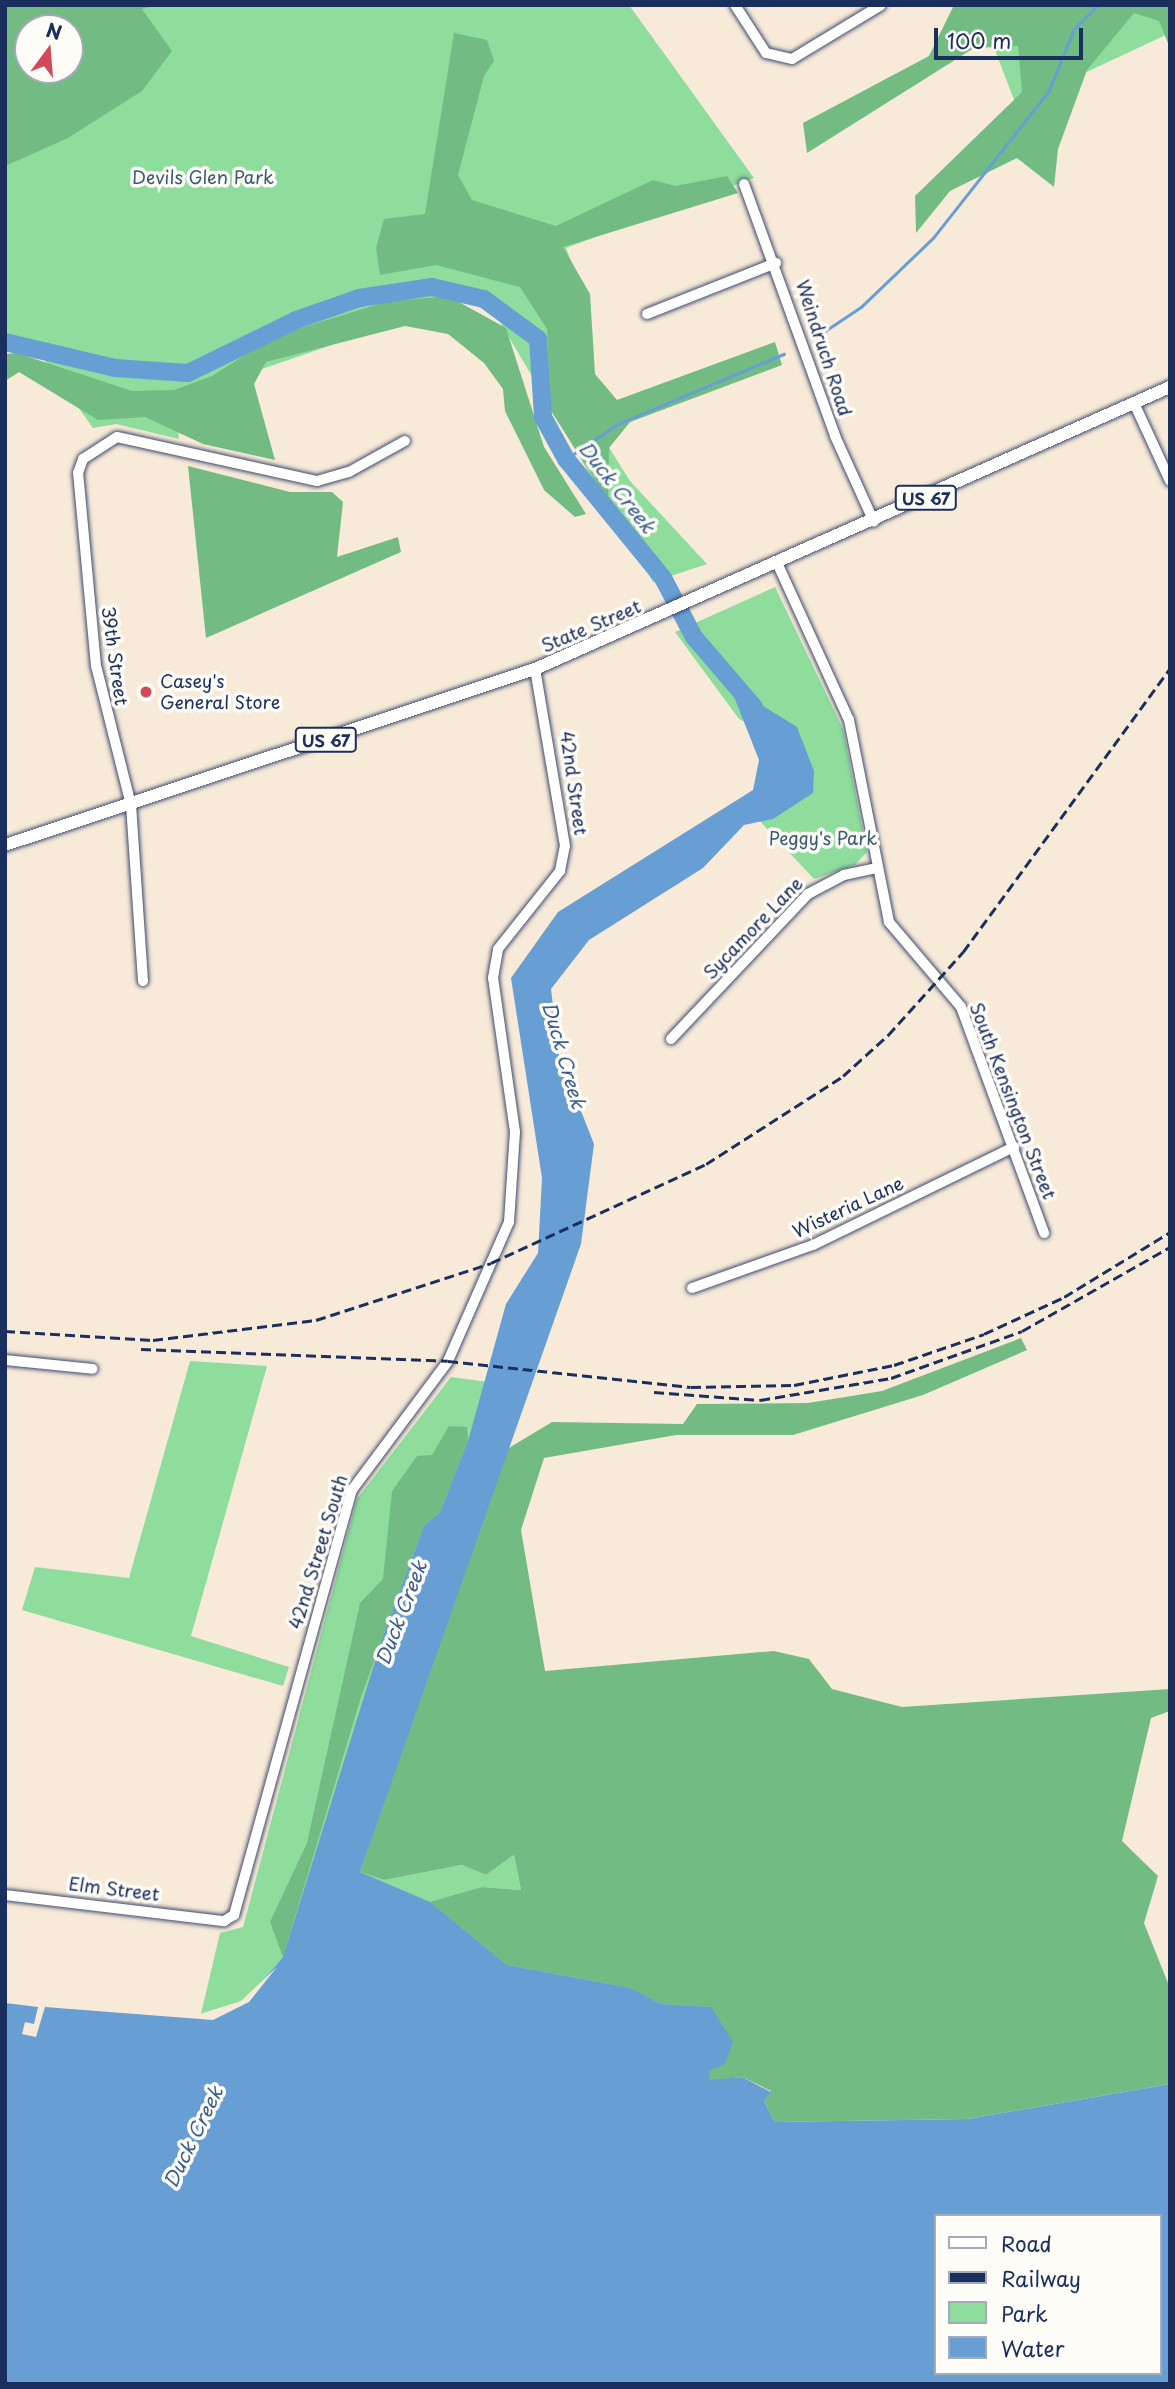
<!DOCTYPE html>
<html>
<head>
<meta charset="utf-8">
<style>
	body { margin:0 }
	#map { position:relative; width:1175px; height:2389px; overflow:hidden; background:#f8ead8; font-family:"Playpen Sans",sans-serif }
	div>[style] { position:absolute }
	.green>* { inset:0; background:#8edd9c }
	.forest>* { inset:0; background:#72bc84 }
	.water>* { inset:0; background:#679fd5 }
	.pier>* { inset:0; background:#f8ead8 }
	.stream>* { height:2.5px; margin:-1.25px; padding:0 1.25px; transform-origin:1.25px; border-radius:1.25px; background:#679fd5 }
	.river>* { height:18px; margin:-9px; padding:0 9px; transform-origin:9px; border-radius:9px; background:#679fd5 }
	.roads { filter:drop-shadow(0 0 2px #3c4b70) drop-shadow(0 0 2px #3c4b70) }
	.minor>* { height:10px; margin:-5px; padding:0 5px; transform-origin:5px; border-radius:5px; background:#fff }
	.major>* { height:12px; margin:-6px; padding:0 6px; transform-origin:6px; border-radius:6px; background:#fff }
	.rail>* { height:2.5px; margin-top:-1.25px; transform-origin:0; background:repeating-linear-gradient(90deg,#1b2f5e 0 10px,transparent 0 15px) }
	.dots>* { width:19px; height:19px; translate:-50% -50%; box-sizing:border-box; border:4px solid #fdfcf7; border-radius:50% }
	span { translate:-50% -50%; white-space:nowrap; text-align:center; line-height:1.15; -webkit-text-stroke:7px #fdfcf7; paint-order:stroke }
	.shield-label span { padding:2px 5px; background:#fdfcf7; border:2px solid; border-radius:5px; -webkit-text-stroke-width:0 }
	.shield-label { font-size:16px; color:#1b2f5e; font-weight:700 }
	.park-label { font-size:18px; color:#385a6e }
	.street-label { font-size:18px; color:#1b2f5e }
	.poi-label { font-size:18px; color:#1b2f5e }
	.left { translate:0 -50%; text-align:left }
	.water-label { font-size:19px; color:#395c8e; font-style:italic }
	.frame { position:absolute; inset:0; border:7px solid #1b2f5e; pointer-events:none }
	.legend { position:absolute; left:934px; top:2214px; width:228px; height:161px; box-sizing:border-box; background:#fdfcf7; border:2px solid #a3aaba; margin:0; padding:9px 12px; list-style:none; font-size:21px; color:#1b2f5e }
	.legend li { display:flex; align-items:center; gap:14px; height:35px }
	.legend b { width:35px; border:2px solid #a3aaba }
	.north { position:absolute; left:14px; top:14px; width:70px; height:70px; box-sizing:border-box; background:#fdfcf7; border:2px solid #a3aaba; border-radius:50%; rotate:16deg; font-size:19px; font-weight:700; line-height:28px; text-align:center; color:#1b2f5e }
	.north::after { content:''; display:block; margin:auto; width:24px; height:32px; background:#d1495b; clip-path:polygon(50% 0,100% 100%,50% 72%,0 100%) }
	.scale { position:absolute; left:934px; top:28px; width:149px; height:32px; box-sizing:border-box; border:4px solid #1b2f5e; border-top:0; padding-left:9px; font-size:21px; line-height:24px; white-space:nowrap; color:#1b2f5e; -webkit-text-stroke:5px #fdfcf7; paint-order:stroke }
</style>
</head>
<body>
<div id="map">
	<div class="green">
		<i style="clip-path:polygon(evenodd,5px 5px,629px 5px,754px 178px,566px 248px,585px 297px,593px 422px,630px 481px,707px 564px,653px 582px,483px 293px,175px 399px,179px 439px,116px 424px,93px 428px,38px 351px,5px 347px,5px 5px,28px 28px,70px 28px,70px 70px,28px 70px,28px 28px)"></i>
		<i style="clip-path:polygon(1170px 5px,1170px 33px,1016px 105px,983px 19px)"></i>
		<i style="clip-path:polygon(775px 587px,843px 729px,867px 852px,855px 865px,814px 879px,755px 816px,781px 740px,739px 719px,675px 632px)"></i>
		<i style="clip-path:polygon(190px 1361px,267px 1366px,191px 1636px,289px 1667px,283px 1686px,22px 1610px,35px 1567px,129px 1578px)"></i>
		<i style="clip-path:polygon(451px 1377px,519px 1386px,360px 1872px,384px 1880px,462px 1865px,486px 1875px,514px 1855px,521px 1890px,482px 1887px,431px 1903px,730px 2003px,752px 2041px,283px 1957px,243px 2004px,200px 2018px,220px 1933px,243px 1927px,357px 1499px)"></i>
	</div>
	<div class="forest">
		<i style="clip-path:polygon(evenodd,5px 5px,159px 5px,142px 9px,172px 51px,142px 91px,68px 138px,5px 166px,5px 5px,70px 28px,70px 70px,28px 70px,28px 28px,70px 28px)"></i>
		<i style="clip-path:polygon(954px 5px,1170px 5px,1170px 48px,1159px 21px,1134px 13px,1087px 70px,1058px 149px,1054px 187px,1017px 158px,950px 191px,916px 233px,915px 196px,1022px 92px,1018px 46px,974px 48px,807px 153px,803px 123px,929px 56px)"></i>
		<i style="clip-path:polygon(454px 33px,487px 40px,494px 61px,484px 76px,458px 175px,472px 200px,556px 226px,653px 180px,675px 186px,727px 176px,738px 193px,563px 247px,590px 294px,595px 374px,617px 400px,775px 342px,782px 365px,630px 422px,609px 448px,608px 500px,551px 411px,547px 329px,520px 287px,436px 265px,380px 275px,376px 248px,384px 219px,425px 214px)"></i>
		<i style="clip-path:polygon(448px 296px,506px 328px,544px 447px,586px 514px,575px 517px,544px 490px,505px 411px,503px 389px,484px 363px,448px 334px,405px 326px,266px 362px,254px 384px,275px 460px,203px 444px,145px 417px,98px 420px,19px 372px,5px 381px,5px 354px,17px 353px,132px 391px,174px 390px,212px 376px,275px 336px,385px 302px)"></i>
		<i style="clip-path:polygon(188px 466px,290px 492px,332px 492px,343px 502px,337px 557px,398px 537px,401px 552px,206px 638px)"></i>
		<i style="clip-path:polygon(1021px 1338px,1027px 1350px,923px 1395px,793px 1435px,676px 1435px,544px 1458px,521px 1530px,545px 1671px,774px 1651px,809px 1659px,832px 1689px,902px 1707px,1170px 1689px,1170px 1711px,1151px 1718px,1122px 1841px,1158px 1876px,1144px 1923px,1170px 1988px,1170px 2084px,968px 2119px,775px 2122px,764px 2101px,771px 2091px,742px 2077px,709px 2081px,711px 2007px,661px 2004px,631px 1988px,507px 1965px,430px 1902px,482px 1887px,521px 1890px,514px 1855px,486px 1875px,462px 1865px,384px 1880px,360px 1872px,504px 1451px,552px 1422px,683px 1424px,697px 1404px,808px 1403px,882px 1391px)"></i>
		<i style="clip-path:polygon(449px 1426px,467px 1427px,468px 1441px,440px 1512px,424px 1526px,361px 1697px,283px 1957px,270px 1922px,307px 1843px,360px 1603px,383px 1579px,392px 1491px,417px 1456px,432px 1455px)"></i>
	</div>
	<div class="water">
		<i style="clip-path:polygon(evenodd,739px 691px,797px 727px,814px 771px,813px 793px,773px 819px,744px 825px,703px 868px,589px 940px,551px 989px,559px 1055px,594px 1144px,581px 1244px,360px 1872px,430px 1902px,507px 1965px,631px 1988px,661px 2004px,711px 2007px,733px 2042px,725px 2064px,710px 2070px,709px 2080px,742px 2077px,771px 2092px,764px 2101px,775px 2122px,968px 2119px,1170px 2084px,1170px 2384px,5px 2384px,5px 1998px,200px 2018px,243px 2004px,283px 1957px,382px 1639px,424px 1526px,440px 1512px,468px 1441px,506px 1304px,538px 1253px,542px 1178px,511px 978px,558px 912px,753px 790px,759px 760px,733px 694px,739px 691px,935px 2216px,1159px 2216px,1159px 2373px,935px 2373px,935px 2216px)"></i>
	</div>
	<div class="pier">
		<i style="clip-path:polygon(277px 1967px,249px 2002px,213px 2020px,45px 2007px,36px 2037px,22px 2034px,25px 2022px,34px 2024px,38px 2007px,5px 2003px,5px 1994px,62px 1978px,109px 2004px,200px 2014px,241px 2001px)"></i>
	</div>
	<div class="stream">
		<i style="left:822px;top:333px;width:47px;rotate:-33.7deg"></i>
		<i style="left:861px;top:307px;width:100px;rotate:-43.8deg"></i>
		<i style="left:933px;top:238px;width:186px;rotate:-51.8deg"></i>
		<i style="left:1048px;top:92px;width:68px;rotate:-67.6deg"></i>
		<i style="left:1074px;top:29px;width:34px;rotate:-45deg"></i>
		<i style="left:566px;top:459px;width:63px;rotate:-33.9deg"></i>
		<i style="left:618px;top:424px;width:180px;rotate:-22.9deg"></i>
	</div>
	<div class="river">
		<i style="left:5px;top:342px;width:113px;rotate:13.3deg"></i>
		<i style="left:115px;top:368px;width:73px;rotate:3.9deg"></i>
		<i style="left:188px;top:373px;width:120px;rotate:-26.1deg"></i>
		<i style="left:296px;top:320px;width:67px;rotate:-19.2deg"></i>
		<i style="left:359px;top:298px;width:74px;rotate:-8.6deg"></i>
		<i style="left:432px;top:287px;width:53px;rotate:13deg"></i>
		<i style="left:484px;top:299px;width:67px;rotate:36.5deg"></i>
		<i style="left:538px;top:339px;width:78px;rotate:86.3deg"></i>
		<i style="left:543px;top:417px;width:48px;rotate:61.3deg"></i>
		<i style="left:566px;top:459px;width:154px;rotate:50.8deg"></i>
		<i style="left:663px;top:578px;width:67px;rotate:62.3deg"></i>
		<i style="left:694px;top:637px;width:92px;rotate:49.4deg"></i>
	</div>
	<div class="roads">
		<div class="minor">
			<i style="left:735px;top:5px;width:57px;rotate:57.1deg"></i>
			<i style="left:766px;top:53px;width:27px;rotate:13deg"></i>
			<i style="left:792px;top:59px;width:104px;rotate:-31.2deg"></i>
			<i style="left:744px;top:184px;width:268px;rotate:70.1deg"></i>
			<i style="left:835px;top:436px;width:94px;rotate:65.6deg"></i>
			<i style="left:647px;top:314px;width:139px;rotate:-21.6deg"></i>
			<i style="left:1134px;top:403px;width:86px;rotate:65.2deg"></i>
			<i style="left:778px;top:565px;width:170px;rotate:65.4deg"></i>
			<i style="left:849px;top:720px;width:206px;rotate:78.8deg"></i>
			<i style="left:889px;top:922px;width:111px;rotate:49.7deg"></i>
			<i style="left:961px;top:1007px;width:241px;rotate:69.8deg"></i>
			<i style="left:143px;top:981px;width:176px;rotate:-93.9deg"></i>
			<i style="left:131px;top:805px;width:143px;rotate:-104.1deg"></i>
			<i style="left:96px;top:666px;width:194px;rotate:-95.3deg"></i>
			<i style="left:78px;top:473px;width:15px;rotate:-70deg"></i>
			<i style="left:83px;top:459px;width:40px;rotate:-32.9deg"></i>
			<i style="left:117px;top:437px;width:205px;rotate:12.4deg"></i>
			<i style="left:317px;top:481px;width:33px;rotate:-16deg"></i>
			<i style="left:349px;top:472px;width:64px;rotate:-29deg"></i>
			<i style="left:671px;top:1039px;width:199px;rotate:-46.6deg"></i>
			<i style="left:808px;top:894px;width:41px;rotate:-27.8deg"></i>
			<i style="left:844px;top:875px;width:34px;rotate:-12deg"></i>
			<i style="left:692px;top:1288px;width:128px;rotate:-19.6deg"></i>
			<i style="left:813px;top:1245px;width:224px;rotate:-26deg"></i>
			<i style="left:5px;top:1360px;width:88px;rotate:5.8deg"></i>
			<i style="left:5px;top:1895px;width:221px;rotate:6.8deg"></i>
			<i style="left:224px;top:1921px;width:12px;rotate:-31deg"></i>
			<i style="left:234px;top:1915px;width:441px;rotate:-74.5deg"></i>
			<i style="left:352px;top:1490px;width:161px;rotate:-53.3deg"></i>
			<i style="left:448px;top:1361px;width:152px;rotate:-66.3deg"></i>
			<i style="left:509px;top:1222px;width:90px;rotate:-86.2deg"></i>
			<i style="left:515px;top:1132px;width:156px;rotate:-98.1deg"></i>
			<i style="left:493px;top:978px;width:29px;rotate:-80deg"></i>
			<i style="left:498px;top:949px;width:100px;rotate:-51.5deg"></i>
			<i style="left:560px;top:871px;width:25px;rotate:-79deg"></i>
			<i style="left:565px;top:846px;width:180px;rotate:-99.6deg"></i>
		</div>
		<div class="major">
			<i style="left:5px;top:845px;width:558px;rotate:-18.37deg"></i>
			<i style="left:535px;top:669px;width:695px;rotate:-23.95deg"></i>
		</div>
	</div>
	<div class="rail">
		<i style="left:5px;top:1331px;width:148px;rotate:3.5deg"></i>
		<i style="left:153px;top:1340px;width:164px;rotate:-7deg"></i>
		<i style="left:316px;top:1320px;width:184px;rotate:-18deg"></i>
		<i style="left:491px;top:1263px;width:237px;rotate:-24.7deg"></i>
		<i style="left:706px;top:1164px;width:163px;rotate:-32.7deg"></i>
		<i style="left:843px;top:1076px;width:61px;rotate:-42.3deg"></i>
		<i style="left:888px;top:1035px;width:112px;rotate:-47.9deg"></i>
		<i style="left:963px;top:952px;width:351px;rotate:-53.9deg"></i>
		<i style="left:141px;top:1349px;width:307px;rotate:2.2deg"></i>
		<i style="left:448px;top:1361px;width:244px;rotate:6.1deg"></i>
		<i style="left:691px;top:1387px;width:103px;rotate:-1.1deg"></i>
		<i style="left:794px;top:1385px;width:102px;rotate:-11.3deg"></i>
		<i style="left:894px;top:1365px;width:95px;rotate:-19deg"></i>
		<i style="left:984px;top:1334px;width:88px;rotate:-24.8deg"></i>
		<i style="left:1064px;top:1297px;width:124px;rotate:-31.5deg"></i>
		<i style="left:654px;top:1392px;width:106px;rotate:4.3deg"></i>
		<i style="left:760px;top:1400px;width:133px;rotate:-9.5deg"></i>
		<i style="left:891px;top:1378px;width:139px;rotate:-19.7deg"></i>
		<i style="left:1022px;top:1331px;width:170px;rotate:-29.6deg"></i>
	</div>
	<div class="dots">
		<i style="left:146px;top:692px;background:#d1495b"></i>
	</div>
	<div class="shield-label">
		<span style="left:926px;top:498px">US 67</span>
		<span style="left:326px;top:740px">US 67</span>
	</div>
	<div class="park-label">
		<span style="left:203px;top:177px">Devils Glen Park</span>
		<span style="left:823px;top:838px">Peggy's Park</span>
	</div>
	<div class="street-label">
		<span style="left:824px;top:348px;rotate:72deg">Weindruch Road</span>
		<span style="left:591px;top:626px;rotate:-23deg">State Street</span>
		<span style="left:115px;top:656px;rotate:82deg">39th Street</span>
		<span style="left:574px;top:783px;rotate:82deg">42nd Street</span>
		<span style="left:753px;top:928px;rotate:-46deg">Sycamore Lane</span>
		<span style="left:1013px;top:1101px;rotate:69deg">South Kensington Street</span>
		<span style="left:848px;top:1207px;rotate:-25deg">Wisteria Lane</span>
		<span style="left:318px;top:1552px;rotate:-73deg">42nd Street South</span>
		<span style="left:114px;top:1889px;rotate:7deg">Elm Street</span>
	</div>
	<div class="poi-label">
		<span class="left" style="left:160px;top:692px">Casey's<br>General Store</span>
	</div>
	<div class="water-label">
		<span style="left:617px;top:487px;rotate:52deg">Duck Creek</span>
		<span style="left:564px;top:1055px;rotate:74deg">Duck Creek</span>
		<span style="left:401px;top:1613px;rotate:-69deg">Duck Creek</span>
		<span style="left:193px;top:2137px;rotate:-64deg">Duck Creek</span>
	</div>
	<div class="frame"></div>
	<ul class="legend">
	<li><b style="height:9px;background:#fff"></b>Road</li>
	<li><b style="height:9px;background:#1b2f5e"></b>Railway</li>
	<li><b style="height:19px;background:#8edd9c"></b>Park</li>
	<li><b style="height:19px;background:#679fd5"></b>Water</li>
	</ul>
	<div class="north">N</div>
	<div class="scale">100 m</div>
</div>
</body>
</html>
